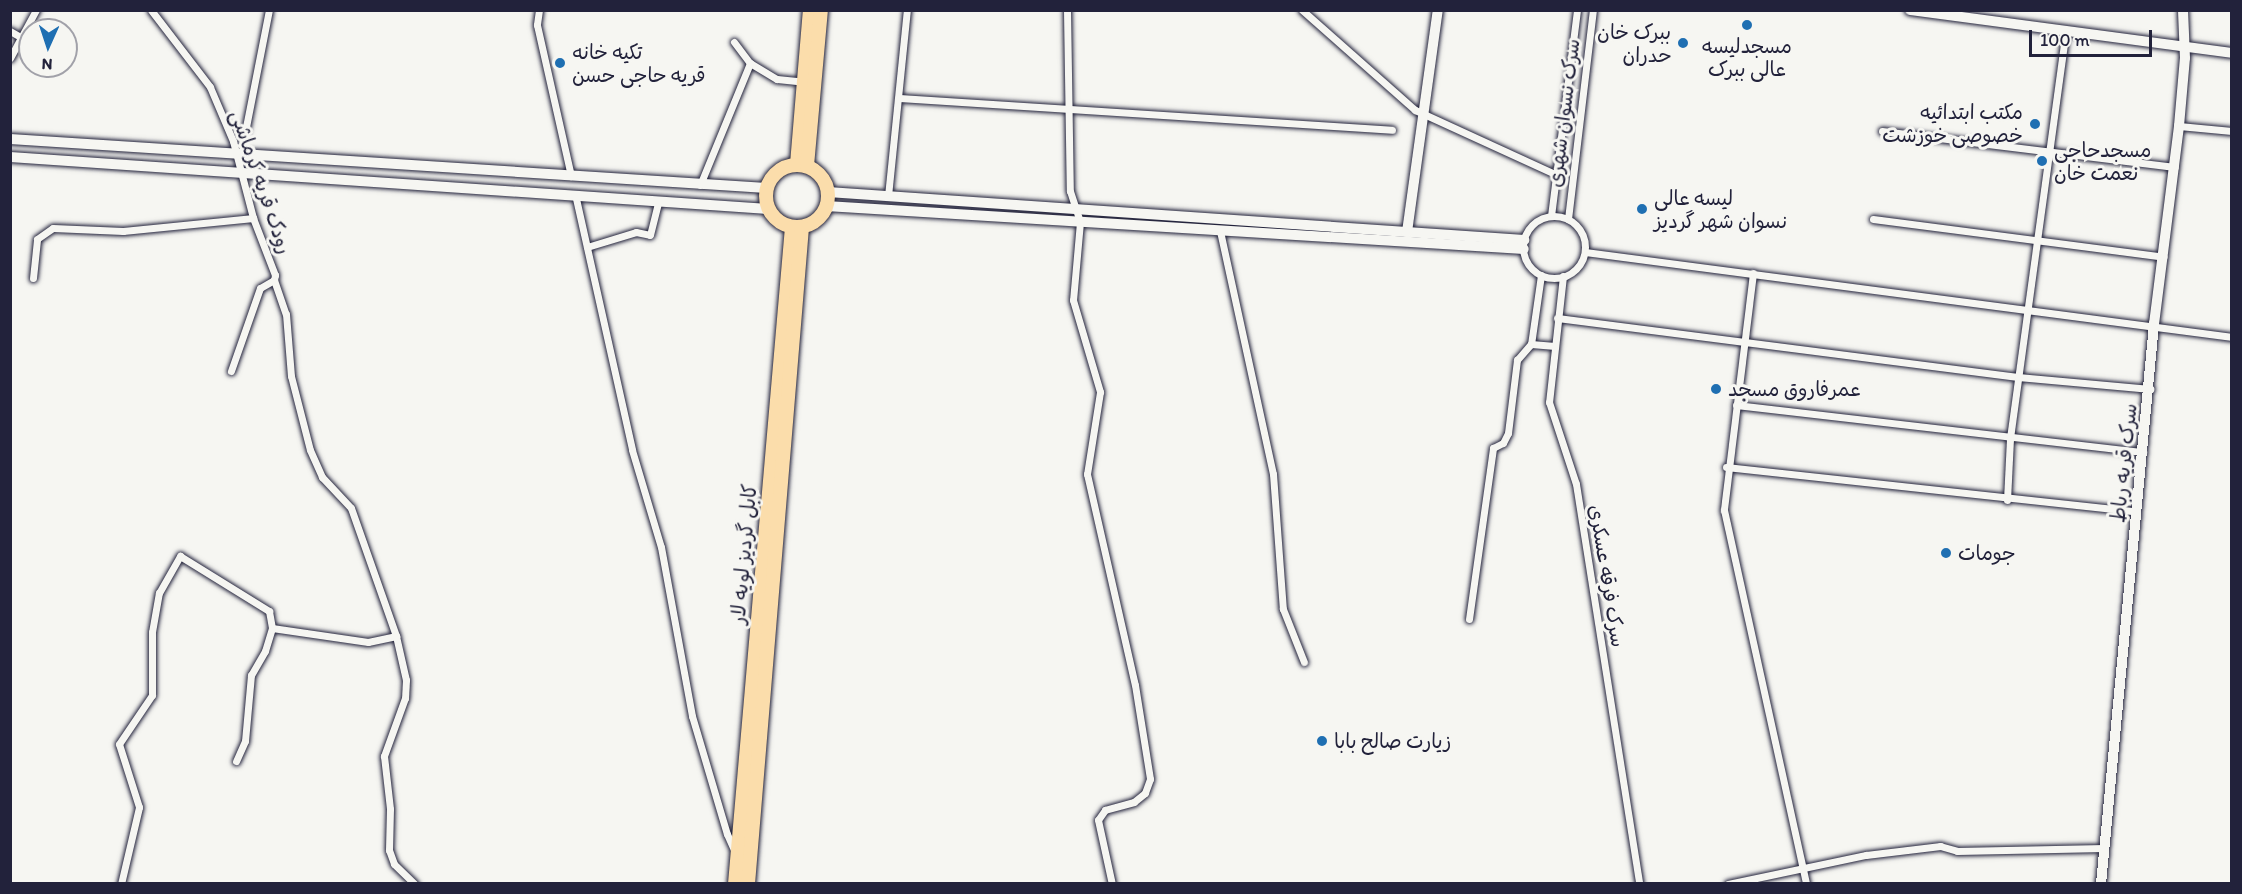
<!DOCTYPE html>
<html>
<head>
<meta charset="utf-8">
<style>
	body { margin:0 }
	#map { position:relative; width:2242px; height:894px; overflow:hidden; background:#f6f6f2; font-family:Itim,"Playpen Sans Arabic",sans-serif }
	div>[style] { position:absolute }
	.roads { filter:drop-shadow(0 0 2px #22223b) drop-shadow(0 0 2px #22223b) }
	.street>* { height:7px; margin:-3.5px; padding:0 3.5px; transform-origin:3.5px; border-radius:3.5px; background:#f6f6f2 }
	.street>.ring { margin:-3.5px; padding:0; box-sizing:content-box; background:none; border:7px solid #f6f6f2; border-radius:50% }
	.secondary>* { height:10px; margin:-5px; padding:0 5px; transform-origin:5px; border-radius:5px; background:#f6f6f2 }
	.highway>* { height:14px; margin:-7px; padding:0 7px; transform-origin:7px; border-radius:7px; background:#fbddab }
	.highway>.ring { margin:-7px; padding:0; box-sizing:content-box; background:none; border:14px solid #fbddab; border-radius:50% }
	.dots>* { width:16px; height:16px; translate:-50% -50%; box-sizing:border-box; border:3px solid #f6f6f2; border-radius:50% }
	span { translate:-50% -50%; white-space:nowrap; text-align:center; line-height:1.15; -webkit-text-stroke:6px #f6f6f2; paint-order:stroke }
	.poi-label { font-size:20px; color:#22223b }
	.right { translate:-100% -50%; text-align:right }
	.left { translate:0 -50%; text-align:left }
	.street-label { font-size:20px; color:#22223b }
	.frame { position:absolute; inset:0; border:12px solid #22223b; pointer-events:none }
	.north { position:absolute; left:18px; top:18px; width:60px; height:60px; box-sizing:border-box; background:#f6f6f2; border:2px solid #a1a1a9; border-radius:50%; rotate:183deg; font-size:16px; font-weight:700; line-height:24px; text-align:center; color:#22223b }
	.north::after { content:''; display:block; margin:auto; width:21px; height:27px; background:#1f6fb2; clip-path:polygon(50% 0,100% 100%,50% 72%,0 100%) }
	.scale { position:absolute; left:2029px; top:30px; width:123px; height:27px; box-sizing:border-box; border:3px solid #22223b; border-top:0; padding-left:8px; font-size:18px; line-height:21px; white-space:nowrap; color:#22223b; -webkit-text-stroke:4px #f6f6f2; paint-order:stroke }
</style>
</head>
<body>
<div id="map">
	<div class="roads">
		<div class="street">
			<i style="left:151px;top:10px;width:97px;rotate:52.5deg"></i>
			<i style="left:210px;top:87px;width:59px;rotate:66.9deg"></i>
			<i style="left:233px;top:141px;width:80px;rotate:75.4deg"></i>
			<i style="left:253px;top:218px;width:61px;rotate:68.9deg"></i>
			<i style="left:275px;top:275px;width:5px;rotate:101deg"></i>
			<i style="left:274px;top:280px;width:16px;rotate:150deg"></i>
			<i style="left:260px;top:288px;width:88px;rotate:109.3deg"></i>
			<i style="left:539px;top:10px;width:15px;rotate:98deg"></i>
			<i style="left:537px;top:25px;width:155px;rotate:77.3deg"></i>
			<i style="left:1067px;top:10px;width:181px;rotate:89.1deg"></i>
			<i style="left:1070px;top:191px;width:33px;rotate:72deg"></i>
			<i style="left:1080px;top:222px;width:78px;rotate:95.1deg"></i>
			<i style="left:1073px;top:300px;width:96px;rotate:73.6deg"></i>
			<i style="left:1100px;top:392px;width:83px;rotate:99deg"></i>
			<i style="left:1087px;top:474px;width:216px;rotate:77.2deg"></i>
			<i style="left:1135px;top:685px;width:95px;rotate:80.9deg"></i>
			<i style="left:1150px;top:779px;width:15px;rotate:110deg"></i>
			<i style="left:1145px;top:793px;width:14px;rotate:141deg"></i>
			<i style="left:1134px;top:802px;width:30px;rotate:165deg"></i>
			<i style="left:1105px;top:810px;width:12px;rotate:125deg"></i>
			<i style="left:1098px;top:820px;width:66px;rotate:77.7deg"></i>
			<i style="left:1302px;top:10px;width:151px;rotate:41.5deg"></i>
			<i style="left:1415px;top:110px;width:156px;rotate:24.6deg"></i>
			<i style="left:10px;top:31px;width:14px;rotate:30deg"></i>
			<i style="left:734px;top:42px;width:26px;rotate:53deg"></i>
			<i style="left:750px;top:63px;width:31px;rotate:31deg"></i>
			<i style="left:777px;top:79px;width:27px;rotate:6deg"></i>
			<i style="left:10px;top:58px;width:55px;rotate:-61.6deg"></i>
			<i style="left:899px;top:98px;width:494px;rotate:3.7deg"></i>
			<i style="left:2179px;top:126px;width:53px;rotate:5.4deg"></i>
			<i style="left:1882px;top:131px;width:295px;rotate:7deg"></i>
			<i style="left:245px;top:132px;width:124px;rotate:-78.9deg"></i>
			<i style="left:700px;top:185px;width:132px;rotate:-67.7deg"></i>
			<i style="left:575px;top:194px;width:262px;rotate:77.4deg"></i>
			<i style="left:632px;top:450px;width:101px;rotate:73.4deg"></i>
			<i style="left:661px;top:547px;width:172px;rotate:79.6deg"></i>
			<i style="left:692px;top:716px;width:123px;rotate:73.5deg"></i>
			<i style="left:727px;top:834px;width:20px;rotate:66deg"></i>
			<i style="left:888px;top:196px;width:187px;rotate:-84.2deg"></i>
			<i style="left:1551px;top:216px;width:208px;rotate:-82.8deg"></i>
			<i class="ring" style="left:1523px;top:216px;width:55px;height:55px"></i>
			<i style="left:1568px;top:219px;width:210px;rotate:-83.2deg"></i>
			<i style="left:1873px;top:219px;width:293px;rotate:7.4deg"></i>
			<i style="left:1220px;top:231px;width:249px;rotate:77.7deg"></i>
			<i style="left:1273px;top:474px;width:135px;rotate:85.8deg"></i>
			<i style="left:1283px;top:609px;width:57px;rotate:68.4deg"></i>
			<i style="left:587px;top:247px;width:51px;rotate:-17deg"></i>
			<i style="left:636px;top:232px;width:14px;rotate:12deg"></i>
			<i style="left:650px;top:235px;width:36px;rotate:-76deg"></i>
			<i style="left:1585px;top:252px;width:653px;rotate:7.48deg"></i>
			<i style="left:1753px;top:273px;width:239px;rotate:97deg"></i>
			<i style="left:1724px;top:510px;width:383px;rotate:77.6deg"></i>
			<i style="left:1541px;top:275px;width:70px;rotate:98.2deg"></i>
			<i style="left:1531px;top:344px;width:21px;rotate:5deg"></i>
			<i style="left:1563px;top:276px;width:127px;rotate:96.3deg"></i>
			<i style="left:1549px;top:402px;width:86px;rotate:71.8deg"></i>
			<i style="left:1576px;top:484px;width:405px;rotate:81deg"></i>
			<i style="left:33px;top:278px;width:39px;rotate:-84deg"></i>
			<i style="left:37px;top:239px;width:19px;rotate:-35deg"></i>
			<i style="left:53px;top:228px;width:70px;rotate:2.5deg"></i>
			<i style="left:123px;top:231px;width:131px;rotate:-5.7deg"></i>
			<i style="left:274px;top:280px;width:36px;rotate:71deg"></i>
			<i style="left:286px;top:314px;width:62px;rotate:85.4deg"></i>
			<i style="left:291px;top:376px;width:76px;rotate:75.6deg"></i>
			<i style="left:310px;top:450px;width:30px;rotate:66deg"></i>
			<i style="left:322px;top:477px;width:42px;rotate:46.9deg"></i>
			<i style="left:351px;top:508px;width:136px;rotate:70.6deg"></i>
			<i style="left:396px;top:636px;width:45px;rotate:77.2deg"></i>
			<i style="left:406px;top:680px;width:18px;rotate:93deg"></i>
			<i style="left:405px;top:698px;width:62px;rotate:109.9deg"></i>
			<i style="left:384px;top:756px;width:53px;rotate:83.5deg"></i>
			<i style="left:390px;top:809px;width:41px;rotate:91.4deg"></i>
			<i style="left:389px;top:850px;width:15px;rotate:70deg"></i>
			<i style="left:394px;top:864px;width:29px;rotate:44deg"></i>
			<i style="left:1557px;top:318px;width:465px;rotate:7.3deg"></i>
			<i style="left:2018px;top:377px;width:133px;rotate:5.2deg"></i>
			<i style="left:1736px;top:405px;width:410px;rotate:6.6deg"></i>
			<i style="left:1726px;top:467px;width:413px;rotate:6.2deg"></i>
			<i style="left:2007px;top:500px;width:62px;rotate:-87.2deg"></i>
			<i style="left:2010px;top:438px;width:411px;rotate:-82.2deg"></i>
			<i style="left:1469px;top:619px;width:173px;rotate:-82deg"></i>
			<i style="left:1493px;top:448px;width:11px;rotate:-27deg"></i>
			<i style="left:1503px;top:443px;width:11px;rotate:-63deg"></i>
			<i style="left:1508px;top:433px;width:74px;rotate:-83deg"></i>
			<i style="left:1517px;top:360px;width:21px;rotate:-49deg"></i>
			<i style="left:272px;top:628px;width:97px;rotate:8.3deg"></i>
			<i style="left:368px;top:642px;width:29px;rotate:-12deg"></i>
			<i style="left:121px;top:884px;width:79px;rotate:-76.8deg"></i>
			<i style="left:139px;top:807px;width:66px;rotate:-107.6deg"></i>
			<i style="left:119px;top:744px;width:59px;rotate:-56deg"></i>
			<i style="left:152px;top:695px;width:63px;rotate:-90deg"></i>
			<i style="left:152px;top:632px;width:40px;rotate:-80deg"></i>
			<i style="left:159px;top:593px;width:43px;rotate:-60.4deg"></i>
			<i style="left:180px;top:556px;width:105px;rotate:31.7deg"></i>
			<i style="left:269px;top:611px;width:17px;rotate:80deg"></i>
			<i style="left:272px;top:628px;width:24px;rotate:107deg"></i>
			<i style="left:265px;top:651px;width:28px;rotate:120deg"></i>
			<i style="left:251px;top:675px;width:66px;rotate:95.2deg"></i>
			<i style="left:245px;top:741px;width:22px;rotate:114deg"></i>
			<i style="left:1728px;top:884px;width:141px;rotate:-11.9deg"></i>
			<i style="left:1866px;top:855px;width:75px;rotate:-6.9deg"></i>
			<i style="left:1940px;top:846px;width:18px;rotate:16deg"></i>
			<i style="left:1957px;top:851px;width:147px;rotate:-1.2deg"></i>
		</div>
		<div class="secondary">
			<i style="left:1910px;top:10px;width:325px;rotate:7.6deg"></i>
			<i style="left:10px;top:139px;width:758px;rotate:3.71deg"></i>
			<i style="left:10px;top:157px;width:760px;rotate:3.92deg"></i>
			<i style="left:828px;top:192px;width:698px;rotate:3.95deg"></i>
			<i style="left:826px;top:206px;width:699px;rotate:3.53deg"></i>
			<i style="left:1407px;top:232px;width:224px;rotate:-82.1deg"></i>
			<i style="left:2101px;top:884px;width:563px;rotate:-84.59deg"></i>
			<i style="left:2154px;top:324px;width:200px;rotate:-82.8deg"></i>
			<i style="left:2179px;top:126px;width:68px;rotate:-85deg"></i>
			<i style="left:2185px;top:58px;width:48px;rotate:-92.4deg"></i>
		</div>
		<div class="highway">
			<i style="left:797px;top:164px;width:155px;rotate:-85.2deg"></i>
			<i class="ring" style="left:766px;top:165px;width:48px;height:48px"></i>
			<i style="left:807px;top:166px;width:157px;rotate:-84.9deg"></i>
			<i style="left:735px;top:884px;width:659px;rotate:-85.04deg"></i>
			<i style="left:748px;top:884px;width:659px;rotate:-85.3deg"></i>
		</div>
	</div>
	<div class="dots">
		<i style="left:1747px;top:25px;background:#1f6fb2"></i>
		<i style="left:1683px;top:43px;background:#1f6fb2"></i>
		<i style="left:560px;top:63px;background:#1f6fb2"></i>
		<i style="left:2035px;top:124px;background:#1f6fb2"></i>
		<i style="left:2042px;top:161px;background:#1f6fb2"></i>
		<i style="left:1642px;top:209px;background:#1f6fb2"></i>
		<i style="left:1716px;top:389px;background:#1f6fb2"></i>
		<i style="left:1946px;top:553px;background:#1f6fb2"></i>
		<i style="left:1322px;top:741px;background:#1f6fb2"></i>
	</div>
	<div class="poi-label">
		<span class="right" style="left:1671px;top:44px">ببرک خان<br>حدران</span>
		<span style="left:1747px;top:58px">مسجدلیسه<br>عالی ببرک</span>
		<span class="left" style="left:572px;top:64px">تکیه خانه<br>قریه حاجی حسن</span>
		<span class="right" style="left:2023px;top:124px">مکتب ابتدائیه<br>خصوصی خوزشت</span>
		<span class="left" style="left:2054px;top:162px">مسجدحاجی<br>نعمت خان</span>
		<span class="left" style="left:1654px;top:210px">لیسه عالی<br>نسوان شهر گردیز</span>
		<span class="left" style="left:1728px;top:389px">عمرفاروق مسجد</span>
		<span class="left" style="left:1958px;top:553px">جومات</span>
		<span class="left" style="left:1334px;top:741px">زیارت صالح بابا</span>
	</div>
	<div class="street-label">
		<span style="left:1564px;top:113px;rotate:-83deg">سرک نسوان شهری</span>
		<span style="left:261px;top:182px;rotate:71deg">رودک قریه کرماشی</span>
		<span style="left:2124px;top:463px;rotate:-84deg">سرک قریه رباط</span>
		<span style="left:744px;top:554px;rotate:-85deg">کابل گردیز لویه لار</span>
		<span style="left:1607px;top:576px;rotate:81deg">سرک فرقه عسکری</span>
	</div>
	<div class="frame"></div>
	<div class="north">N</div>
	<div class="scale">100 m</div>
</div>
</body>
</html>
